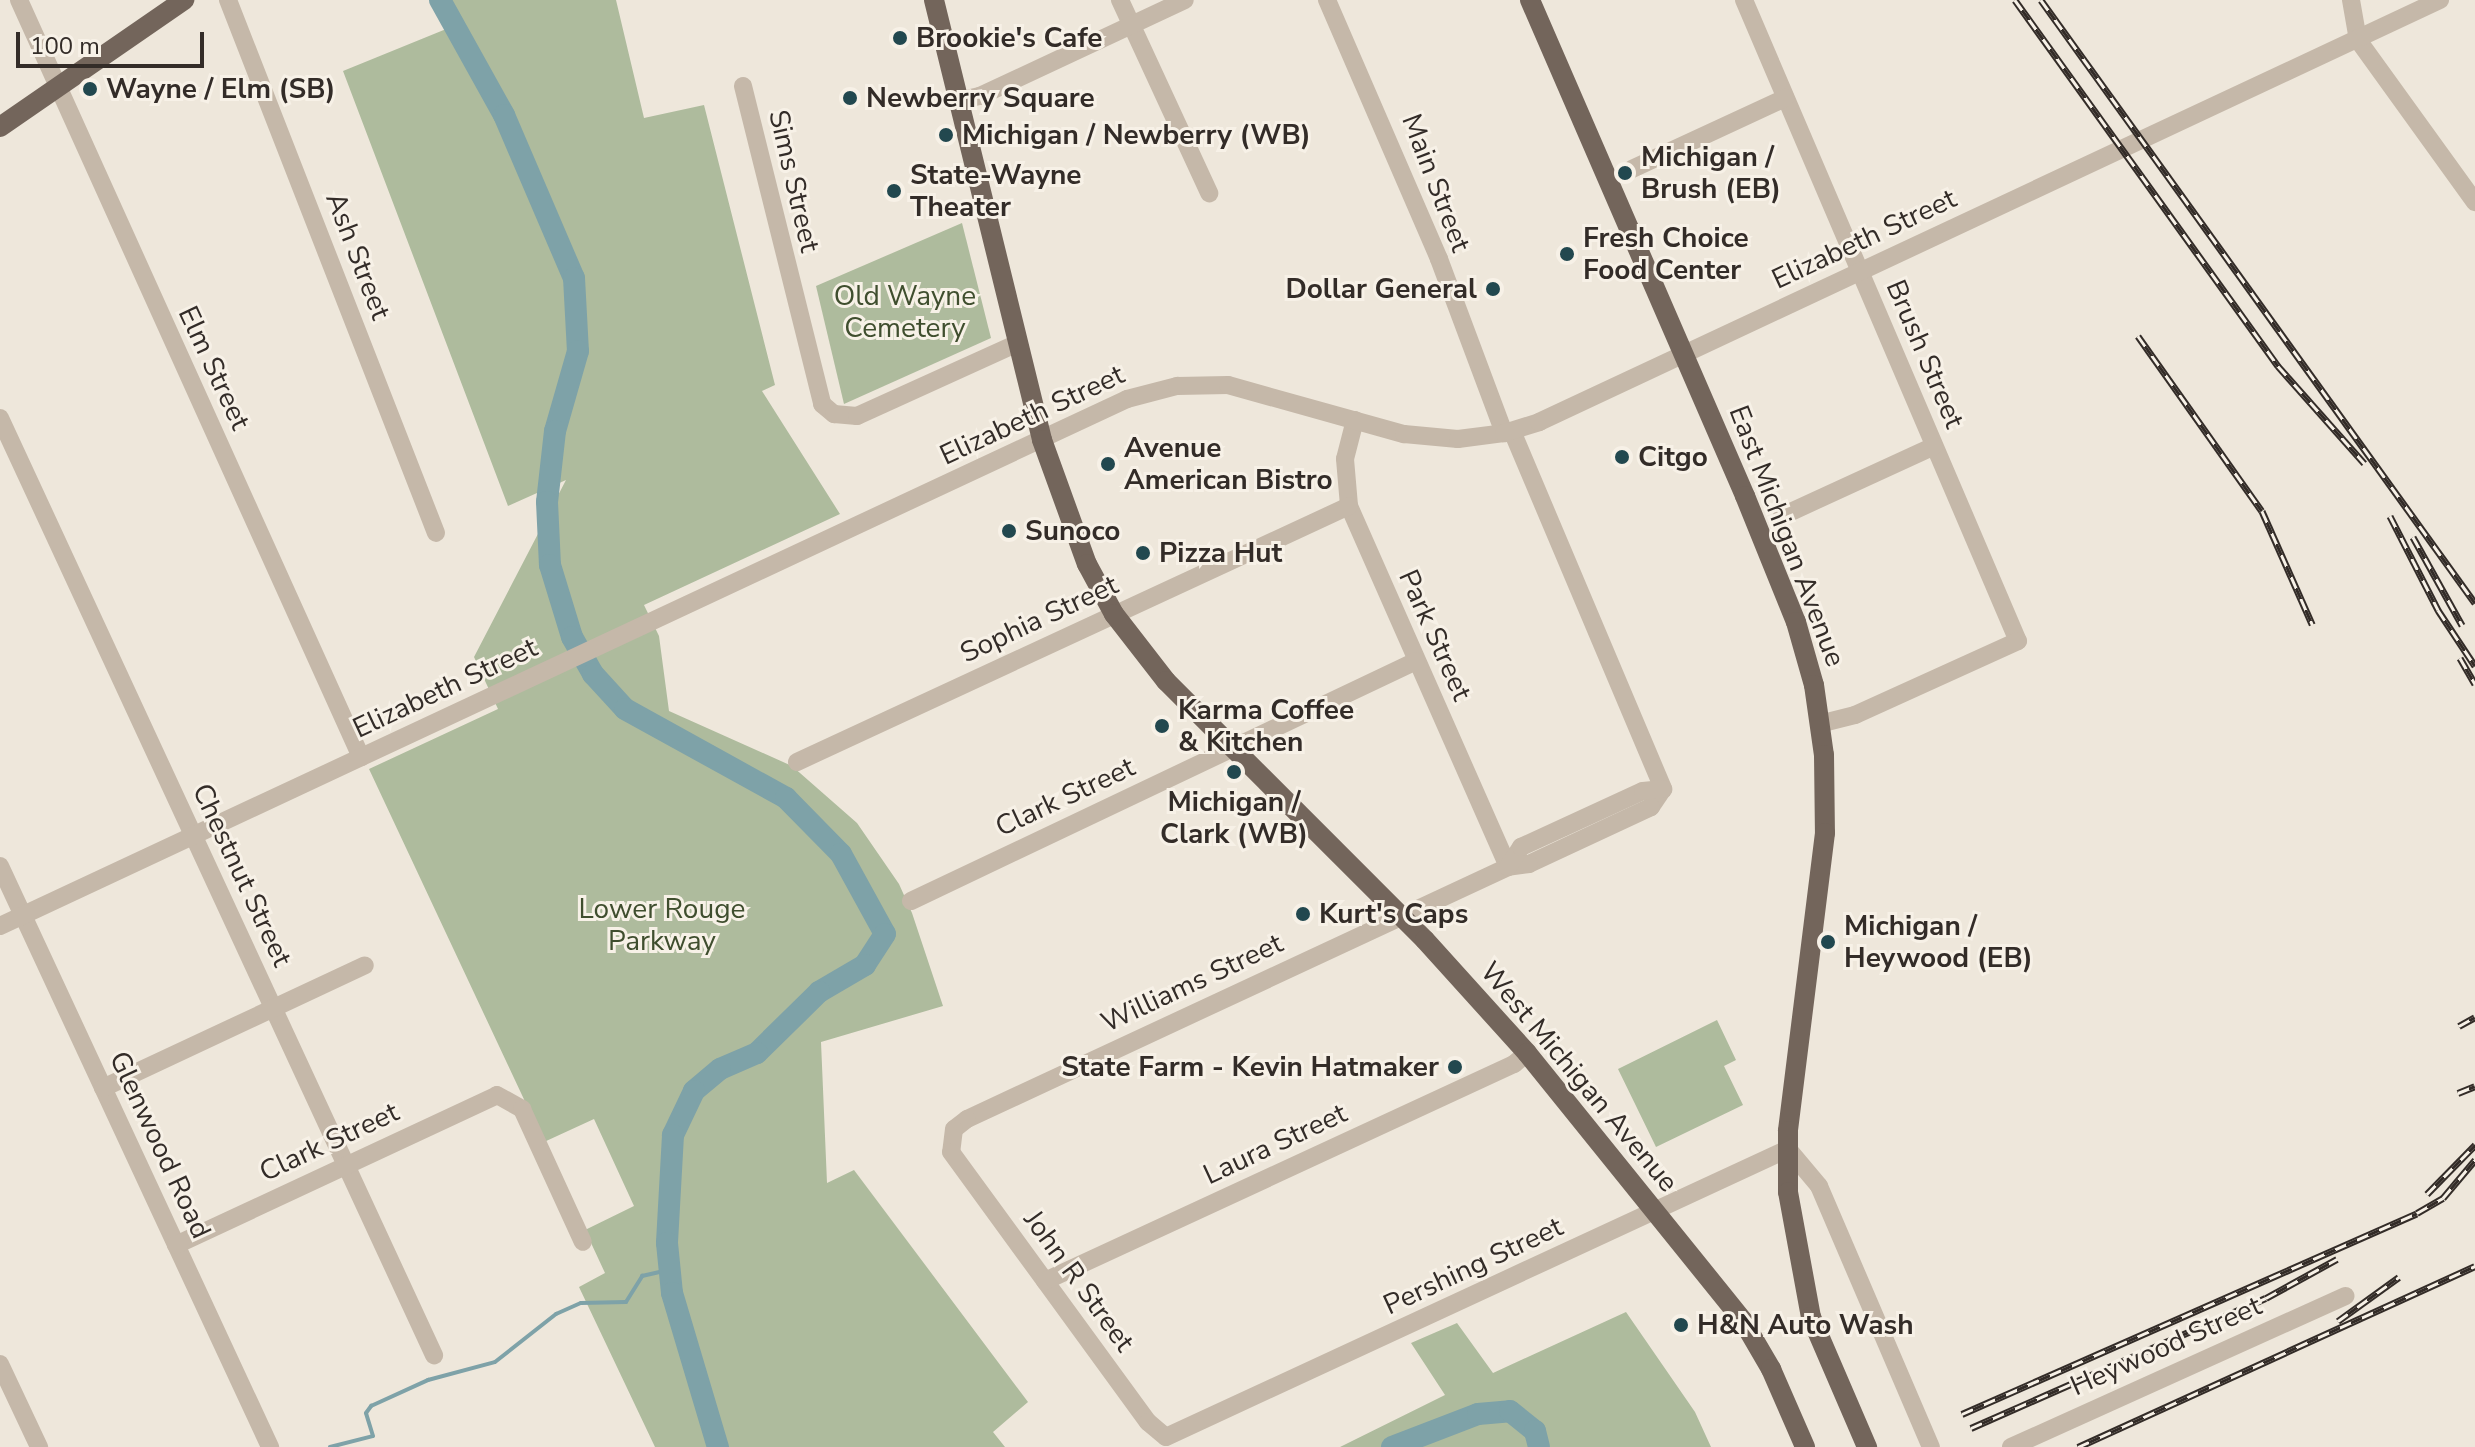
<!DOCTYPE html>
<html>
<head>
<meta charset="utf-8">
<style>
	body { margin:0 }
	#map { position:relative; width:2475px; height:1447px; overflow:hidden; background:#eee7db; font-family:"Nunito Sans",sans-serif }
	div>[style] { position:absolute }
	.green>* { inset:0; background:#aebb9d }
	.stream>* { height:4px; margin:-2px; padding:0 2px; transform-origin:2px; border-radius:2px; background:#7ea2a8 }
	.river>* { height:22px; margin:-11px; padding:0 11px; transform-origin:11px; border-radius:11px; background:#7ea2a8 }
	.minor>* { height:18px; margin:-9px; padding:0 9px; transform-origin:9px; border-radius:9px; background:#c5b8a9 }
	.major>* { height:20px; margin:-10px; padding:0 10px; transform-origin:10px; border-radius:10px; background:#73655b }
	.rail>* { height:7px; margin-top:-3.5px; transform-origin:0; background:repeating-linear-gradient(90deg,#f7f1e7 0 12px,#332c28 0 24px); box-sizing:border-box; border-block:2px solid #332c28 }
	.dots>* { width:22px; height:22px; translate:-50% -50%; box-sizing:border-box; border:4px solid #f7f1e7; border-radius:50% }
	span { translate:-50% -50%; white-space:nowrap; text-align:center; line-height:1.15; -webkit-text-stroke:6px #f7f1e7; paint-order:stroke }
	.poi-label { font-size:28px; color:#332c28; font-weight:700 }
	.left { translate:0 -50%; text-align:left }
	.right { translate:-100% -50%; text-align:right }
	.street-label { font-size:28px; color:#332c28 }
	.park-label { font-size:28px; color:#3f4e2e }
	.scale { position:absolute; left:16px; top:32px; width:188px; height:36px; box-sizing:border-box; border:4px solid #332c28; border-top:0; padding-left:10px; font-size:24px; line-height:28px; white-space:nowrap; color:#332c28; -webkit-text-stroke:6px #f7f1e7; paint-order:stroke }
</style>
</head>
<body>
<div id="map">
	<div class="green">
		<i style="clip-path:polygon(440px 0,616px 0,644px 118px,704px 105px,775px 385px,762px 391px,840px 514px,644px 605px,659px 636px,669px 711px,792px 766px,857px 823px,899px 884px,912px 913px,943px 1006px,821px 1042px,827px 1183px,854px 1170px,1028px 1402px,993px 1432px,1005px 1447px,655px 1447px,579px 1287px,605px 1273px,585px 1230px,634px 1206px,594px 1119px,544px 1142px,369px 769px,498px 709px,474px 657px,566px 480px,508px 506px,343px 71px,456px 25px)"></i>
		<i style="clip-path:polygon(962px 223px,991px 338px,844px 404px,816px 286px)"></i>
		<i style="clip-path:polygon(1717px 1020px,1736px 1060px,1724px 1066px,1743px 1105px,1656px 1147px,1618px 1069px)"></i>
		<i style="clip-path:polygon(1626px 1312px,1695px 1412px,1711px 1447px,1340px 1447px,1445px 1395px,1411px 1343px,1457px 1323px,1493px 1373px)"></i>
	</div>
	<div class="stream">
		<i style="left:330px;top:1447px;width:44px;rotate:-14.3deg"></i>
		<i style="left:373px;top:1436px;width:24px;rotate:-107deg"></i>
		<i style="left:366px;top:1413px;width:9px;rotate:-54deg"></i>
		<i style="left:371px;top:1406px;width:63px;rotate:-24.5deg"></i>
		<i style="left:428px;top:1380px;width:69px;rotate:-15deg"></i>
		<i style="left:495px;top:1362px;width:78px;rotate:-38.2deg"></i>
		<i style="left:556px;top:1314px;width:27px;rotate:-24deg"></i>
		<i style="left:581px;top:1303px;width:45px;rotate:-1.3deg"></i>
		<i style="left:626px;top:1302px;width:31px;rotate:-58deg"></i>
		<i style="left:642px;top:1276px;width:28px;rotate:-13deg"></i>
	</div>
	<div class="river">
		<i style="left:440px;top:0;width:132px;rotate:60.9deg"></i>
		<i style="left:504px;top:115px;width:177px;rotate:66.8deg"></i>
		<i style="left:574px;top:278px;width:73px;rotate:86.9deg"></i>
		<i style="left:578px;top:351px;width:83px;rotate:106deg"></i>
		<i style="left:555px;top:431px;width:71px;rotate:96.4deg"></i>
		<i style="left:547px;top:502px;width:63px;rotate:87.3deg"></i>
		<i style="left:550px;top:565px;width:75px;rotate:73deg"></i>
		<i style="left:572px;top:637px;width:43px;rotate:60.4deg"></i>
		<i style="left:593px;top:674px;width:47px;rotate:47.6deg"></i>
		<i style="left:625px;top:709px;width:184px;rotate:28.9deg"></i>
		<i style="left:786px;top:798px;width:78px;rotate:45.5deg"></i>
		<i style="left:841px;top:854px;width:91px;rotate:61.2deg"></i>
		<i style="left:885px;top:934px;width:37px;rotate:123deg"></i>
		<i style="left:865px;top:965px;width:53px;rotate:149.6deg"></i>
		<i style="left:819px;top:992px;width:87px;rotate:135.5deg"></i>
		<i style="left:757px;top:1053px;width:40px;rotate:156.6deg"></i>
		<i style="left:720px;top:1069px;width:34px;rotate:140deg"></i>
		<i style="left:694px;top:1091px;width:49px;rotate:115.5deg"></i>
		<i style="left:673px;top:1135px;width:108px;rotate:93.2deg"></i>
		<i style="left:667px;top:1243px;width:50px;rotate:84.3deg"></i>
		<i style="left:672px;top:1293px;width:161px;rotate:73.4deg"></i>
		<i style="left:1392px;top:1447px;width:92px;rotate:-21deg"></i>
		<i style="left:1478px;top:1414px;width:32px;rotate:-5deg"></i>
		<i style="left:1510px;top:1411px;width:32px;rotate:39deg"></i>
		<i style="left:1535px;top:1431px;width:16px;rotate:76deg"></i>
	</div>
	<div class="minor">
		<i style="left:19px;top:0;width:831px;rotate:65.69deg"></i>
		<i style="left:228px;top:0;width:572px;rotate:68.68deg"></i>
		<i style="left:1120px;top:0;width:213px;rotate:65.2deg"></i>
		<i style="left:1327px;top:0;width:282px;rotate:66.6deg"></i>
		<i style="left:1439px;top:259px;width:186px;rotate:69.5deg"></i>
		<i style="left:1744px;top:0;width:697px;rotate:66.86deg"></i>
		<i style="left:2018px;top:641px;width:179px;rotate:155.6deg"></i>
		<i style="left:1855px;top:715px;width:36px;rotate:166deg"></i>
		<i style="left:2351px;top:0;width:41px;rotate:80.1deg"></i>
		<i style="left:2358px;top:40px;width:200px;rotate:54.2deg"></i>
		<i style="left:743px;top:86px;width:328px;rotate:76deg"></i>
		<i style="left:822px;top:404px;width:16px;rotate:40deg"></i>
		<i style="left:834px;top:414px;width:23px;rotate:5deg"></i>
		<i style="left:857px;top:416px;width:177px;rotate:-24.4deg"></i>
		<i style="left:958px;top:101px;width:23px;rotate:-13deg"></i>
		<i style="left:980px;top:96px;width:226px;rotate:-25.1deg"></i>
		<i style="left:1632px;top:169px;width:169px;rotate:-24.9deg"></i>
		<i style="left:0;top:418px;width:1033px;rotate:65.15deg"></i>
		<i style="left:1355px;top:420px;width:40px;rotate:104.4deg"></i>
		<i style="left:1345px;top:459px;width:47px;rotate:85.1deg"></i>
		<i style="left:1349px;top:506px;width:394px;rotate:66.2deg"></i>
		<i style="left:1512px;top:431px;width:389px;rotate:67.1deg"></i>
		<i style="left:1782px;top:516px;width:167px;rotate:-24.7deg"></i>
		<i style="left:797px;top:762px;width:608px;rotate:-24.88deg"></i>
		<i style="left:1663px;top:789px;width:22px;rotate:124deg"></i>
		<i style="left:1651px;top:807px;width:135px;rotate:155deg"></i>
		<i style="left:1529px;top:864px;width:21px;rotate:172deg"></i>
		<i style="left:1508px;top:867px;width:597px;rotate:155.02deg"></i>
		<i style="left:967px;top:1119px;width:16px;rotate:142deg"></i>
		<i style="left:954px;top:1129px;width:23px;rotate:97deg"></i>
		<i style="left:951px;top:1152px;width:334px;rotate:53.9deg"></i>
		<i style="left:1148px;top:1422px;width:23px;rotate:40deg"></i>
		<i style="left:1166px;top:1437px;width:685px;rotate:-24.85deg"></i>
		<i style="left:1788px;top:1149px;width:48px;rotate:50deg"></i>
		<i style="left:1819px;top:1186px;width:284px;rotate:66.8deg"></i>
		<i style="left:0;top:866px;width:641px;rotate:65.07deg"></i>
		<i style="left:1508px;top:867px;width:24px;rotate:-57deg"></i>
		<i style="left:1521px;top:847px;width:134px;rotate:-24.7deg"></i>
		<i style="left:1643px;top:791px;width:20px;rotate:-6deg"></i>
		<i style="left:911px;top:901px;width:559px;rotate:-25.42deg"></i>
		<i style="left:0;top:926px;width:1244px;rotate:-25.06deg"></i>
		<i style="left:1127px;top:399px;width:52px;rotate:-14.6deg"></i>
		<i style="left:1177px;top:386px;width:51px;rotate:-1.1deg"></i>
		<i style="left:1228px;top:385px;width:183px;rotate:15.6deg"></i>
		<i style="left:1404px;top:434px;width:54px;rotate:5.3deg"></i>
		<i style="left:1458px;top:439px;width:46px;rotate:-7.4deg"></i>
		<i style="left:1504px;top:433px;width:37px;rotate:-17deg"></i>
		<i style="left:1539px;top:422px;width:995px;rotate:-25.1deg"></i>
		<i style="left:103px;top:1088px;width:289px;rotate:-25.1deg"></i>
		<i style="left:176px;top:1245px;width:354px;rotate:-25deg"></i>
		<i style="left:497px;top:1095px;width:29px;rotate:29deg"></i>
		<i style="left:522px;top:1109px;width:146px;rotate:65.4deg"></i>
		<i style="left:1045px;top:1281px;width:517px;rotate:-24.83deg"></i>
		<i style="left:1514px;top:1064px;width:17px;rotate:-40deg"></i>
		<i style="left:0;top:1364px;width:92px;rotate:64.8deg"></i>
		<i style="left:2011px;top:1447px;width:367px;rotate:-24.3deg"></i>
	</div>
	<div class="major">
		<i style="left:934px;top:0;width:453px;rotate:76.2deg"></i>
		<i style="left:1042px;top:440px;width:132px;rotate:70.1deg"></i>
		<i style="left:1087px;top:564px;width:57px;rotate:61.6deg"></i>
		<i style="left:1114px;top:614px;width:85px;rotate:52.2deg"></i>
		<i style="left:1166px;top:681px;width:366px;rotate:45deg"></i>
		<i style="left:1425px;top:940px;width:152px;rotate:47.9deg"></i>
		<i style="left:1527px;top:1053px;width:344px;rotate:51.1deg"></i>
		<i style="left:1743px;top:1321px;width:56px;rotate:59.7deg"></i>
		<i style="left:1771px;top:1369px;width:85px;rotate:66.4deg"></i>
		<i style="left:1530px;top:0;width:541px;rotate:66.56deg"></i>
		<i style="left:1745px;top:496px;width:136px;rotate:68deg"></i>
		<i style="left:1796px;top:622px;width:66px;rotate:74.1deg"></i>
		<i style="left:1814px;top:685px;width:71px;rotate:81.9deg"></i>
		<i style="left:1824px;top:755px;width:78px;rotate:89.3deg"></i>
		<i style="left:1825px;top:833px;width:300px;rotate:97.1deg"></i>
		<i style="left:1788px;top:1131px;width:61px;rotate:90deg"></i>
		<i style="left:1788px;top:1192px;width:127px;rotate:79.6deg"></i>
		<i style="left:1811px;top:1317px;width:142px;rotate:66.7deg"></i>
		<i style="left:0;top:127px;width:224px;rotate:-34.6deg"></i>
	</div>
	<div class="rail">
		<i style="left:2015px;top:0;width:451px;rotate:54.3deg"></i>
		<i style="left:2278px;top:366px;width:130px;rotate:48.4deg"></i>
		<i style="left:2041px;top:0;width:743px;rotate:54.26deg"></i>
		<i style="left:2138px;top:336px;width:214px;rotate:54.7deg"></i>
		<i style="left:2262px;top:511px;width:124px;rotate:66.1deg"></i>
		<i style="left:2390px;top:516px;width:106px;rotate:62.9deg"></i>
		<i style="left:2438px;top:610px;width:67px;rotate:56.5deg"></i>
		<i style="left:2413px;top:537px;width:101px;rotate:60.9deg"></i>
		<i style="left:2460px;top:658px;width:30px;rotate:60deg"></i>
		<i style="left:2459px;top:1026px;width:18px;rotate:-29deg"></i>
		<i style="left:2458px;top:1093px;width:18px;rotate:-22deg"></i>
		<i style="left:2427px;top:1194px;width:69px;rotate:-45.6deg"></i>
		<i style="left:2338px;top:1321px;width:75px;rotate:-35.8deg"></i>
		<i style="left:1962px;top:1414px;width:497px;rotate:-23.8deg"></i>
		<i style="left:2417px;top:1213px;width:30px;rotate:-30deg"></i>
		<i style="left:2443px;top:1198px;width:50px;rotate:-49.9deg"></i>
		<i style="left:1971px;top:1428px;width:322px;rotate:-23.8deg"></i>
		<i style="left:2266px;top:1298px;width:81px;rotate:-28.8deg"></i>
		<i style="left:2078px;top:1447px;width:436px;rotate:-24.5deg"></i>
	</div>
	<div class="dots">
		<i style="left:900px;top:38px;background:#22484f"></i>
		<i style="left:90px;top:89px;background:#22484f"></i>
		<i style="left:850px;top:98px;background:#22484f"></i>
		<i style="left:946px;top:135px;background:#22484f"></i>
		<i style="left:1625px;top:173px;background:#22484f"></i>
		<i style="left:894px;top:191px;background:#22484f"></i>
		<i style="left:1567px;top:254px;background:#22484f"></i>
		<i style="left:1493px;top:289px;background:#22484f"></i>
		<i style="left:1622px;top:457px;background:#22484f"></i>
		<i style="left:1108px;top:464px;background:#22484f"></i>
		<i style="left:1009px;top:531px;background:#22484f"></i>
		<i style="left:1143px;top:553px;background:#22484f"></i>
		<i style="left:1162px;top:726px;background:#22484f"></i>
		<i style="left:1234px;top:772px;background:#22484f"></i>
		<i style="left:1303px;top:914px;background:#22484f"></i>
		<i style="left:1828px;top:942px;background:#22484f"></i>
		<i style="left:1455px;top:1067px;background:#22484f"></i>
		<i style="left:1681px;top:1325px;background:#22484f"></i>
	</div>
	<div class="poi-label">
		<span class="left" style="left:916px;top:38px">Brookie's Cafe</span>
		<span class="left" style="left:106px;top:89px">Wayne / Elm (SB)</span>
		<span class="left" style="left:866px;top:98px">Newberry Square</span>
		<span class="left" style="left:962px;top:135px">Michigan / Newberry (WB)</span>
		<span class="left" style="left:1641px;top:173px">Michigan /<br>Brush (EB)</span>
		<span class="left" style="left:910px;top:191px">State-Wayne<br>Theater</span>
		<span class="left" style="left:1583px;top:254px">Fresh Choice<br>Food Center</span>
		<span class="right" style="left:1477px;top:289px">Dollar General</span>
		<span class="left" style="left:1124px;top:464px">Avenue<br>American Bistro</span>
		<span class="left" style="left:1638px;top:457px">Citgo</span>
		<span class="left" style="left:1025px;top:531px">Sunoco</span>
		<span class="left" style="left:1159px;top:553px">Pizza Hut</span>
		<span class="left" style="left:1178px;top:726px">Karma Coffee<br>&amp; Kitchen</span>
		<span style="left:1234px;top:818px">Michigan /<br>Clark (WB)</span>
		<span class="left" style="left:1319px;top:914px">Kurt's Caps</span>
		<span class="left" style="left:1844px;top:942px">Michigan /<br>Heywood (EB)</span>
		<span class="right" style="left:1439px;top:1067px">State Farm - Kevin Hatmaker</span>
		<span class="left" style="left:1697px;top:1325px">H&amp;N Auto Wash</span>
	</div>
	<div class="street-label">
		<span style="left:794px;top:181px;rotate:77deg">Sims Street</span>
		<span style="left:1436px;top:183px;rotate:69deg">Main Street</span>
		<span style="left:1864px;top:239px;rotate:-25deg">Elizabeth Street</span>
		<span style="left:358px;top:256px;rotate:69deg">Ash Street</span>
		<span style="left:1925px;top:354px;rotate:67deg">Brush Street</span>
		<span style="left:214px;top:368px;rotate:65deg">Elm Street</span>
		<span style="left:1032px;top:415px;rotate:-25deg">Elizabeth Street</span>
		<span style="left:1787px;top:536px;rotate:69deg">East Michigan Avenue</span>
		<span style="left:1039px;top:619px;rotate:-25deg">Sophia Street</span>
		<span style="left:1435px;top:635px;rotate:66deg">Park Street</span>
		<span style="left:445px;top:688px;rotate:-25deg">Elizabeth Street</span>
		<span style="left:1065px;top:797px;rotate:-25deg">Clark Street</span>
		<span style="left:242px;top:875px;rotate:65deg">Chestnut Street</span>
		<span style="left:1192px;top:983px;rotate:-25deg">Williams Street</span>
		<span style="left:1579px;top:1077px;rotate:50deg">West Michigan Avenue</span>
		<span style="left:329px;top:1142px;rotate:-25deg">Clark Street</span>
		<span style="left:1275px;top:1144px;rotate:-25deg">Laura Street</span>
		<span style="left:160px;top:1145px;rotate:65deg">Glenwood Road</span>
		<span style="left:1473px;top:1266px;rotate:-25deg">Pershing Street</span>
		<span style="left:1079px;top:1281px;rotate:54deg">John R Street</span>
		<span style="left:2166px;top:1346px;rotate:-24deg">Heywood Street</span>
	</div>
	<div class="park-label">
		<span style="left:905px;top:312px">Old Wayne<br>Cemetery</span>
		<span style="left:662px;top:925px">Lower Rouge<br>Parkway</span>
	</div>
	<div class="scale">100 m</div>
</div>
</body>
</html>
